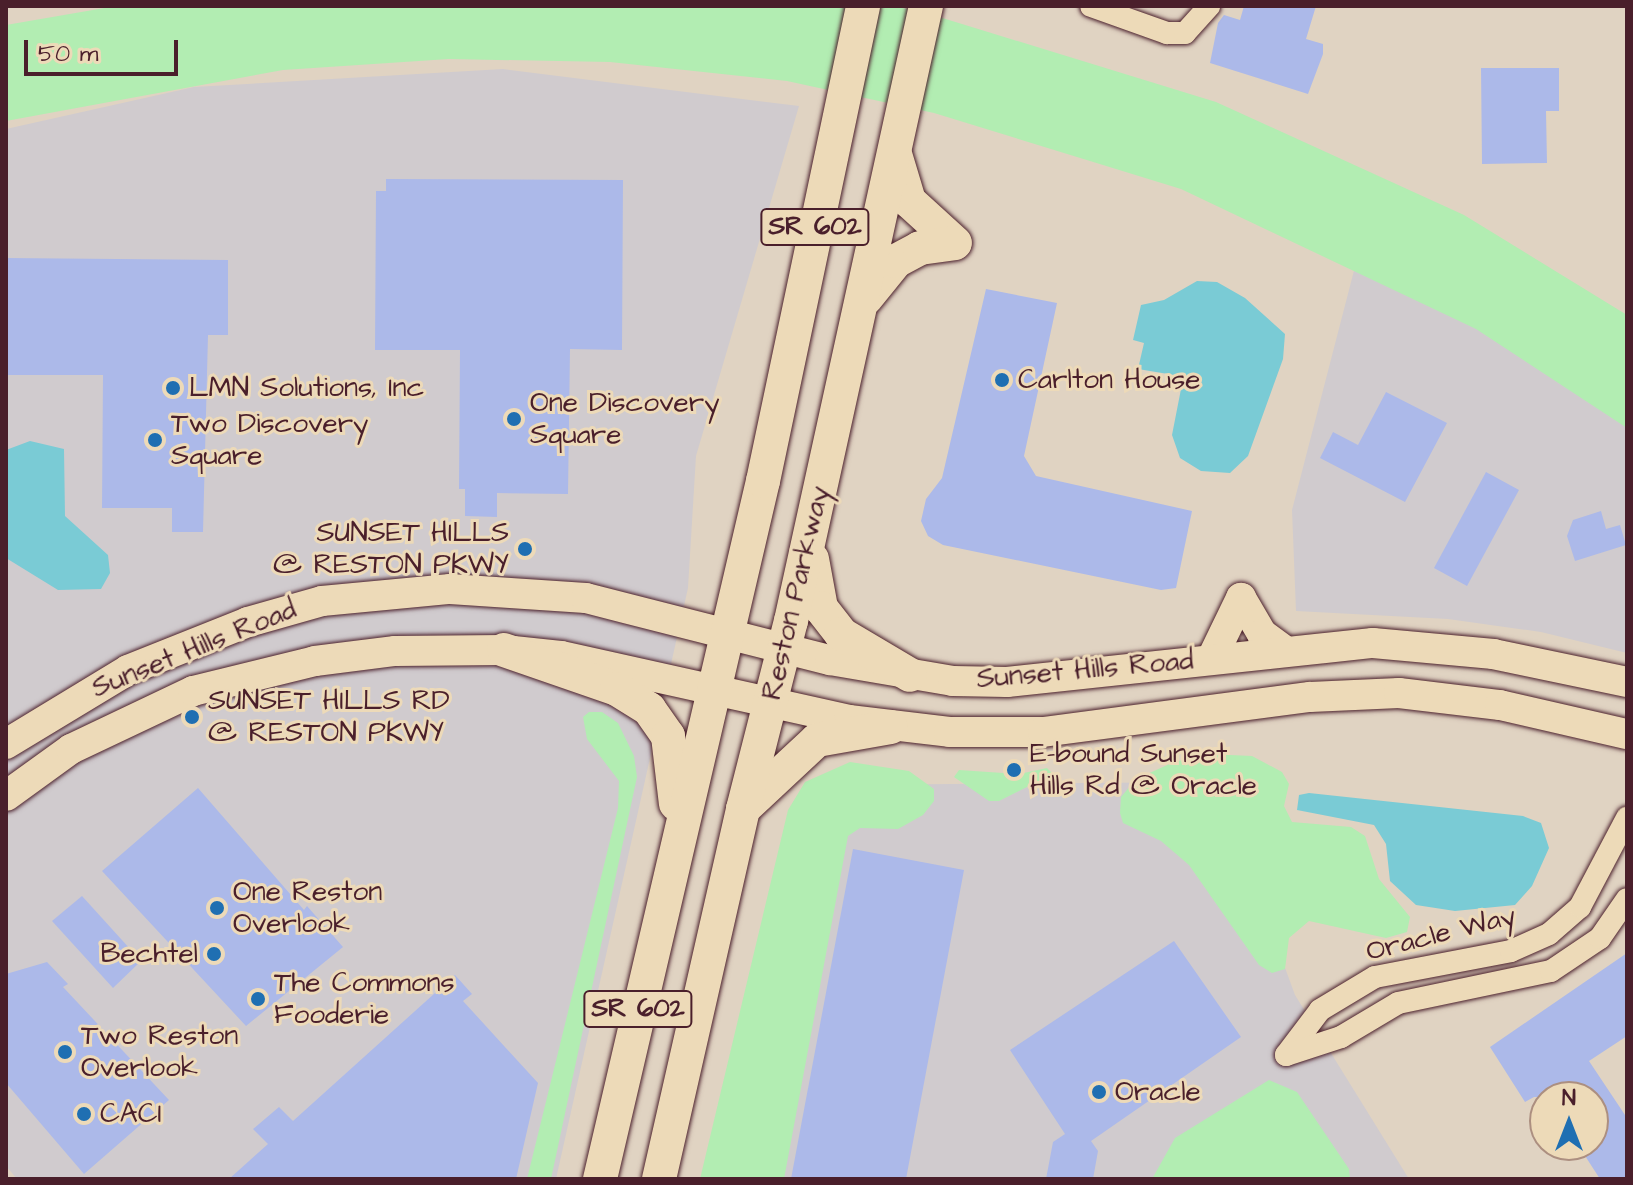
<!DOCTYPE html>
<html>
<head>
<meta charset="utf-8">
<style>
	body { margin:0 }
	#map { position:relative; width:1633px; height:1185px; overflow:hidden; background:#e0d3c2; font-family:"Architects Daughter",sans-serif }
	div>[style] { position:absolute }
	.built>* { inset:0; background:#d0cbce }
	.green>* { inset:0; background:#b2edb2 }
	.water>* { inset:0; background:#7acbd5 }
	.building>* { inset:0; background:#acb9e9 }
	.roads { filter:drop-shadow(0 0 2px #4a1f2b) drop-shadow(0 0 2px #4a1f2b) }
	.street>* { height:22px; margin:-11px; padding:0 11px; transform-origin:11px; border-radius:11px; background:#eddab8 }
	.secondary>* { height:30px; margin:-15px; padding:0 15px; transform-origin:15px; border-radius:15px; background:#eddab8 }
	.primary>* { height:34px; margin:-17px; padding:0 17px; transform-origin:17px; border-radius:17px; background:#eddab8 }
	.dots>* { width:22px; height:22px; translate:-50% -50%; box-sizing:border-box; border:4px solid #eddab8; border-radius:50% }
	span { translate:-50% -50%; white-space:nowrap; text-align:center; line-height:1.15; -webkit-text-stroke:6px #eddab8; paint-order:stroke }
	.shield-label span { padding:2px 6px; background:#eddab8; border:2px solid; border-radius:6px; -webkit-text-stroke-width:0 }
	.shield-label { font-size:26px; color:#4a1f2b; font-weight:700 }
	.poi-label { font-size:28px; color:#4a1f2b }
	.left { translate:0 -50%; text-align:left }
	.right { translate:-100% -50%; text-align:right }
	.street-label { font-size:28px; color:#4a1f2b }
	.frame { position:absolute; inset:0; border:8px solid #4a1f2b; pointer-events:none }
	.north { position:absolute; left:1529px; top:1081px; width:80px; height:80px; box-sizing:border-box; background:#eddab8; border:2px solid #ac8f80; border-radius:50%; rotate:0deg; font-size:22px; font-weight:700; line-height:32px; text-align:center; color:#4a1f2b }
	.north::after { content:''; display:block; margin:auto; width:28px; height:36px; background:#1f6fb2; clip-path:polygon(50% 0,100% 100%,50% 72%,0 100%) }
	.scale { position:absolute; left:24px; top:40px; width:154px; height:36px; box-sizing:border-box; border:4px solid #4a1f2b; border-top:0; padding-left:10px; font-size:24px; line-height:28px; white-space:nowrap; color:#4a1f2b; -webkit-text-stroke:6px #eddab8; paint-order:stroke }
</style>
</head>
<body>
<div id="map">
	<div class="built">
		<i style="clip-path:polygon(503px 69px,799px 106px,696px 456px,688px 588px,556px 1179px,17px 1179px,6px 1166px,6px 129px,194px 87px)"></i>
		<i style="clip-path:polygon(1357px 259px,1627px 415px,1627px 653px,1541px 632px,1448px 619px,1296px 611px,1292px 510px)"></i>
		<i style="clip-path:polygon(1217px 782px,1295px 995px,1409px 1179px,742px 1179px,824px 785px)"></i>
	</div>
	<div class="green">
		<i style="clip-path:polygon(116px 6px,892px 6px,923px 12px,1216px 102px,1464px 215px,1627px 315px,1627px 428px,1476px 329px,1181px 189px,934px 113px,787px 81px,610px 62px,449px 59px,283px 70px,6px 121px,6px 25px)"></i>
		<i style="clip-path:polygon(589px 712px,602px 712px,618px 723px,634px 756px,637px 777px,551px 1179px,527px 1179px,618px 808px,619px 781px,587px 739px,583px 717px)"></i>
		<i style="clip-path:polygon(1209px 754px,1252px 756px,1282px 772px,1289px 784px,1284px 806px,1292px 822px,1351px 827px,1365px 836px,1379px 879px,1410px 917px,1407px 932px,1386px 938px,1309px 921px,1289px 938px,1285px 969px,1272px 973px,1259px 965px,1189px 865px,1161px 841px,1123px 823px,1120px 813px,1121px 797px,1136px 779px,1174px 762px)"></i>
		<i style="clip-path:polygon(850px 762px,909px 771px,934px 789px,934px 801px,923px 815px,898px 829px,860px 828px,848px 836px,784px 1179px,700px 1179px,788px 810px,805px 782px)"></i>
		<i style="clip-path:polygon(1047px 768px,1053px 774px,999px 801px,989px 801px,954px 777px,959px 770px,1019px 774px)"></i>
		<i style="clip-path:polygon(1269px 1080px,1297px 1092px,1349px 1169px,1350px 1179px,1152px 1179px,1175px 1138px)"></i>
	</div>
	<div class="water">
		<i style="clip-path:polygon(1197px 281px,1217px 282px,1245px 298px,1285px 334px,1283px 359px,1248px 456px,1230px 473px,1201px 471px,1180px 458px,1172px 435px,1181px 389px,1174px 375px,1138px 369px,1144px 343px,1133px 340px,1141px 305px,1164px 300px)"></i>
		<i style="clip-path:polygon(30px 441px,64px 449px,65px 516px,108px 555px,110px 573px,101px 589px,58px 590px,6px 558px,6px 450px)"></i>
		<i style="clip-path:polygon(1309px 793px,1523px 816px,1541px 823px,1549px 848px,1532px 886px,1515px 905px,1455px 911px,1416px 905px,1390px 881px,1386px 844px,1374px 825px,1297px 810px,1299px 795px)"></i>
	</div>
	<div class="building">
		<i style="clip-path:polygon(1244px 6px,1316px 6px,1306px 39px,1323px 44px,1323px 54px,1308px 94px,1210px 63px,1218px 23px,1224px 15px,1240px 20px)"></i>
		<i style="clip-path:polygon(1481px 68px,1559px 68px,1559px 111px,1546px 111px,1547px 163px,1482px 164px)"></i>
		<i style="clip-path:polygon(386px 179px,623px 180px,622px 350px,570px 349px,568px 494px,497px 493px,497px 517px,465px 516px,465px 489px,459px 489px,460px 350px,375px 350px,376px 191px,386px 191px)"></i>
		<i style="clip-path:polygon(6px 258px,228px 260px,228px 335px,208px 335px,203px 532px,172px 532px,172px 508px,102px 508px,103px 375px,6px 375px)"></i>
		<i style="clip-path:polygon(986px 289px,1057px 303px,1024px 456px,1036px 476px,1192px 511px,1176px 588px,1161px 590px,943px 545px,928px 536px,921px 521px,926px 499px,942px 478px)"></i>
		<i style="clip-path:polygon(1386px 392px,1447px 423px,1405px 502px,1320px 458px,1333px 432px,1358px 445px)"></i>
		<i style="clip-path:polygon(1486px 472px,1519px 490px,1467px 586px,1434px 568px)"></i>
		<i style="clip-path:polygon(1601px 511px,1606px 529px,1620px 525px,1626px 545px,1575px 561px,1567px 536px,1573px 520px)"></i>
		<i style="clip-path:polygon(198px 788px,304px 910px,307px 906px,343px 947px,246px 1026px,102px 871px)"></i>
		<i style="clip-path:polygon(853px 849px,964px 870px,906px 1179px,791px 1179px)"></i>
		<i style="clip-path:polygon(82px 896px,141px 961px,113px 988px,52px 921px)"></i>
		<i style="clip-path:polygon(1174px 941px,1241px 1037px,1091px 1141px,1098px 1151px,1093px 1179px,1046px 1179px,1053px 1142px,1065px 1134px,1010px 1050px)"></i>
		<i style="clip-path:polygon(1627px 953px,1627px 1036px,1589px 1061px,1627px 1118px,1627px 1179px,1600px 1179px,1578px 1145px,1593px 1145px,1593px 1097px,1534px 1097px,1525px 1102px,1490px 1047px)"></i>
		<i style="clip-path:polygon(47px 962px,68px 984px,63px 987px,169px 1100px,84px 1174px,6px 1083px,6px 974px)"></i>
		<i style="clip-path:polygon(455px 975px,472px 994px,463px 1001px,538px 1083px,516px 1179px,229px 1179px,268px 1144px,253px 1129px,279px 1107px,293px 1121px)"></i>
	</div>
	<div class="roads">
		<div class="street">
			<i style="left:1091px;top:6px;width:81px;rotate:19.6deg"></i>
			<i style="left:1167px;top:33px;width:18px"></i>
			<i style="left:1185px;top:33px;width:36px;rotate:-48deg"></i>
			<i style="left:1286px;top:1055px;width:56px;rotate:-52.9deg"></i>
			<i style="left:1320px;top:1010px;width:64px;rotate:-31deg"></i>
			<i style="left:1375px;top:977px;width:138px;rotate:-10.8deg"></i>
			<i style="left:1511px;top:951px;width:42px;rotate:-24.1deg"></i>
			<i style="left:1549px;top:934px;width:41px;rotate:-41.1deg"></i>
			<i style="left:1580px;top:907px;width:101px;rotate:-62.2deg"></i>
			<i style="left:1286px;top:1055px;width:58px;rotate:-18.1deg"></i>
			<i style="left:1341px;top:1037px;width:66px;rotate:-30.8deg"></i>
			<i style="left:1398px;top:1003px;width:156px;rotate:-11.8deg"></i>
			<i style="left:1551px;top:971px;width:59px;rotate:-34deg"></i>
			<i style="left:1600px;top:938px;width:47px;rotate:-55.3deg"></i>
		</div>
		<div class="secondary">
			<i style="left:1241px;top:598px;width:42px;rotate:59.7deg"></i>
			<i style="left:1262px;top:634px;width:29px;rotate:36deg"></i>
			<i style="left:1212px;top:658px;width:67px;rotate:-64.2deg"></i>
			<i style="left:6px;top:744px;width:143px;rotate:-31.2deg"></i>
			<i style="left:128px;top:670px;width:129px;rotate:-21.8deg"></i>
			<i style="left:248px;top:622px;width:77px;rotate:-15.8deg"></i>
			<i style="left:322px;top:601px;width:129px;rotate:-5.4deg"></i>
			<i style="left:450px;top:589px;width:136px;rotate:3.8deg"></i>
			<i style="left:586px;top:598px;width:252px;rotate:14.3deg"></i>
			<i style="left:830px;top:660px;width:125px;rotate:9.7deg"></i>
			<i style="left:953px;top:681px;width:54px;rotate:1.1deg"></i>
			<i style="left:1007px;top:682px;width:368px;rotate:-6.1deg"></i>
			<i style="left:1373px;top:643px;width:121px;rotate:5.2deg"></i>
			<i style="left:1493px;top:654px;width:137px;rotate:11.8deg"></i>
			<i style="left:6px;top:796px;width:80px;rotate:-35.9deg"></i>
			<i style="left:71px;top:749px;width:135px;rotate:-25.4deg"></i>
			<i style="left:193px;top:691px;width:126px;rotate:-13.8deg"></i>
			<i style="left:315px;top:661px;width:81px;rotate:-7.1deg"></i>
			<i style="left:395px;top:651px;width:109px;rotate:-0.5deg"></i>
			<i style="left:504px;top:650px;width:57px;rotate:6deg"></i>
			<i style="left:561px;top:656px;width:295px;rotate:12.5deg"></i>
			<i style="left:849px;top:720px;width:101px;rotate:6.8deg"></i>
			<i style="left:949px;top:732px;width:94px"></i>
			<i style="left:1043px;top:732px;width:269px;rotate:-7.5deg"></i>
			<i style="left:1310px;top:697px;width:89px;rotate:-2.6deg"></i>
			<i style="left:1399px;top:693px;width:102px;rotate:6.8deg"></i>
			<i style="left:1500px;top:705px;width:130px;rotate:12.9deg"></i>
		</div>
		<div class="primary">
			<i style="left:895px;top:154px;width:49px;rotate:73.4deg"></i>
			<i style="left:909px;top:201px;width:62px;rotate:42.4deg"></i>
			<i style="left:866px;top:298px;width:48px;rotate:-51deg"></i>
			<i style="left:896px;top:261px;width:27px;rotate:-28deg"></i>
			<i style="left:920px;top:248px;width:35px;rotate:-8deg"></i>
			<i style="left:812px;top:559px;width:50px;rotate:79.6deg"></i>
			<i style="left:821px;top:608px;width:33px;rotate:52deg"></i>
			<i style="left:841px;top:634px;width:80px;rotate:30.7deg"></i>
			<i style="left:504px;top:650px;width:120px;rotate:19deg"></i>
			<i style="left:617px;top:689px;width:38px;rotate:32deg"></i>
			<i style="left:649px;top:709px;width:33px;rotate:55deg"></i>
			<i style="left:668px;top:736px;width:68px;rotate:83.3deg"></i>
			<i style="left:743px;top:809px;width:101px;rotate:-43deg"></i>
			<i style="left:817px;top:740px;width:75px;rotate:-10deg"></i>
			<i style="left:600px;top:1179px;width:717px;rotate:-76.86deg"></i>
			<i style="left:763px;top:481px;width:485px;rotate:-78.1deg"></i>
			<i style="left:659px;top:1179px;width:379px;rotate:-77.2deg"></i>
			<i style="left:743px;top:809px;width:194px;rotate:-75.7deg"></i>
			<i style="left:791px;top:621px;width:630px;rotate:-77.62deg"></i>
		</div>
	</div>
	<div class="dots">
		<i style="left:1002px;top:380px;background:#1f6fb2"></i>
		<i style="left:173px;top:388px;background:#1f6fb2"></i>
		<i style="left:514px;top:419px;background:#1f6fb2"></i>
		<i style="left:155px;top:440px;background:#1f6fb2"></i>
		<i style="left:525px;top:549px;background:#1f6fb2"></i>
		<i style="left:192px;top:717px;background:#1f6fb2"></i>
		<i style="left:1014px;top:770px;background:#1f6fb2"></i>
		<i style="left:217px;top:908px;background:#1f6fb2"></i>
		<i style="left:214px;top:954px;background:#1f6fb2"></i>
		<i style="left:258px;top:999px;background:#1f6fb2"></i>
		<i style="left:65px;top:1052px;background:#1f6fb2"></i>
		<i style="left:1099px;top:1092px;background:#1f6fb2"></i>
		<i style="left:84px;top:1114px;background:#1f6fb2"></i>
	</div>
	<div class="shield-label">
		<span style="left:815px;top:227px">SR 602</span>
		<span style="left:638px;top:1009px">SR 602</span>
	</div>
	<div class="poi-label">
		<span class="left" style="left:1018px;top:380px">Carlton House</span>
		<span class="left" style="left:189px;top:388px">LMN Solutions, Inc</span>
		<span class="left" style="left:530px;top:419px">One Discovery<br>Square</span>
		<span class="left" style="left:171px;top:440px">Two Discovery<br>Square</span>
		<span class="right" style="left:509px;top:549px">SUNSET HILLS<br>@ RESTON PKWY</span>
		<span class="left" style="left:208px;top:717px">SUNSET HILLS RD<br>@ RESTON PKWY</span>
		<span class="left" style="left:1030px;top:770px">E-bound Sunset<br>Hills Rd @ Oracle</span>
		<span class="left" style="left:233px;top:908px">One Reston<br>Overlook</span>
		<span class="right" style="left:198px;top:954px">Bechtel</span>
		<span class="left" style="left:274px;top:999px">The Commons<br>Fooderie</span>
		<span class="left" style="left:81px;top:1052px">Two Reston<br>Overlook</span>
		<span class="left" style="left:1115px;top:1092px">Oracle</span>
		<span class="left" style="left:100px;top:1114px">CACI</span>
	</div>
	<div class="street-label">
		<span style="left:796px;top:593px;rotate:-77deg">Reston Parkway</span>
		<span style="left:194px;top:649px;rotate:-22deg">Sunset Hills Road</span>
		<span style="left:1085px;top:670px;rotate:-5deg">Sunset Hills Road</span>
		<span style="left:1441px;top:934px;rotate:-14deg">Oracle Way</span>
	</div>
	<div class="frame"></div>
	<div class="north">N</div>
	<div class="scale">50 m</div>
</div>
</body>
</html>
